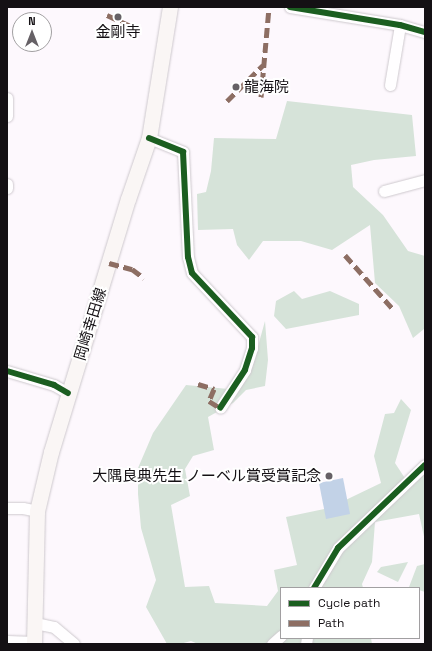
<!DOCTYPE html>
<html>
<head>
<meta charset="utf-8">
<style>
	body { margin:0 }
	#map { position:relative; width:432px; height:651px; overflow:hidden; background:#fdf8fd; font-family:"Space Grotesk","Noto Sans JP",sans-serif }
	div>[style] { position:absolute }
	.green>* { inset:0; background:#d6e3d9 }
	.water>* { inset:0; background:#c2d2e7 }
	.roads { filter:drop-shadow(0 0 1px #cec9ce) drop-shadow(0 0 1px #cec9ce) }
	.street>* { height:11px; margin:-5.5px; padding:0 5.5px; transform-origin:5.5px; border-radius:5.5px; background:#fffeff }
	.secondary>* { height:15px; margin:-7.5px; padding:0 7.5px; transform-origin:7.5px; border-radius:7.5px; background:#faf6f5 }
	.quiet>* { height:5px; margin-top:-2.5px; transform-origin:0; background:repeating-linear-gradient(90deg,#8d6e63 0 10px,transparent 0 15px) }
	.cycleway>* { height:6px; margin:-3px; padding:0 3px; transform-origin:3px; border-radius:3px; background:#1b5e20 }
	.dots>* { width:11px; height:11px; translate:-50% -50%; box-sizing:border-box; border:2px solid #fff; border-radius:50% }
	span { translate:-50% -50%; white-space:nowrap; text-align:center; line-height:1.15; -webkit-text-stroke:4px #fff; paint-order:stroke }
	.poi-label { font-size:15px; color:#141014 }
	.left { translate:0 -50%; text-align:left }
	.right { translate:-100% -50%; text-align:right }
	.street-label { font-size:15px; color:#141014 }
	.frame { position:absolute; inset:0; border:8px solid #141014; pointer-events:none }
	.legend { position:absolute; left:280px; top:587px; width:140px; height:52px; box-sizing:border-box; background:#fff; border:1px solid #a19fa1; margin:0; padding:5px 7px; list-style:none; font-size:12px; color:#141014 }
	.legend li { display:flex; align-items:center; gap:8px; height:20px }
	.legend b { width:20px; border:1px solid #a19fa1 }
	.north { position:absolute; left:12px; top:12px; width:40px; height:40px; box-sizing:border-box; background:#fff; border:1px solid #a19fa1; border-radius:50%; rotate:0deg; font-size:11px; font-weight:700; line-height:16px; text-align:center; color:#141014 }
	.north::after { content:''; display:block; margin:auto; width:14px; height:18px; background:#666166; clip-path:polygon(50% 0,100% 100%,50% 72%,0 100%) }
</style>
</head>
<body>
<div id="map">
	<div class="green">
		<i style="clip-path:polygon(287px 101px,412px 115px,416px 156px,374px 160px,351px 165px,353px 187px,383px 215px,408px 251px,425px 256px,425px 326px,424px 329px,413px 338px,399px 306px,375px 283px,370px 225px,332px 250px,301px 241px,263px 241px,249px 260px,237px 245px,233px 229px,198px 230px,197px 194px,206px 192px,211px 171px,214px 138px,276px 139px)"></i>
		<i style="clip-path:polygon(294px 291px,302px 299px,330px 291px,359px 304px,359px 315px,286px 329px,274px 316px,276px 301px)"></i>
		<i style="clip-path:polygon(265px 321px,268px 360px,265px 386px,246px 390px,233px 403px,208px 417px,214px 450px,193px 456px,185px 469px,190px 496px,171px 505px,185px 587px,209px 586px,215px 603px,267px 606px,278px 591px,274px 570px,297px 565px,286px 517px,329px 508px,381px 483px,374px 456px,385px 414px,394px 413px,401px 399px,411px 410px,395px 463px,410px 486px,425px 473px,425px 541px,419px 514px,375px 522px,372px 562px,362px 584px,363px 588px,281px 588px,281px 638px,371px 638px,372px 644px,198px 644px,191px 641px,180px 644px,167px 644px,146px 607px,156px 580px,141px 528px,138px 494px,138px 468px,153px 433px,186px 385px,239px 390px,252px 368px)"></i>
		<i style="clip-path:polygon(408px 562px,398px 582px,377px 572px,381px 567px)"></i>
		<i style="clip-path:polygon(425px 564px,425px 592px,419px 590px,419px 588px,409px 587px,417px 566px)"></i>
	</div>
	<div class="water">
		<i style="clip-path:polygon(343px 478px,350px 514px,326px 519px,319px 483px)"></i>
	</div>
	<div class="roads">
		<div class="street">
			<i style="left:290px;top:7px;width:111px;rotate:9.3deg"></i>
			<i style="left:400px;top:25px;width:26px;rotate:16deg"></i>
			<i style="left:390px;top:85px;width:61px;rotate:-80.5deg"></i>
			<i style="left:7px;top:98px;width:18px;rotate:90deg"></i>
			<i style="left:149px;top:138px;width:37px;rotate:22deg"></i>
			<i style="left:183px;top:152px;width:105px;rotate:87.3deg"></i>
			<i style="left:188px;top:257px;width:16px;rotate:76deg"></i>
			<i style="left:192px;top:273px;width:88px;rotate:46.8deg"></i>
			<i style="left:252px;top:337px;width:11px;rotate:90deg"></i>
			<i style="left:252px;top:348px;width:23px;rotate:108deg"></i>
			<i style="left:245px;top:370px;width:45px;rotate:123.3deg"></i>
			<i style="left:7px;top:184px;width:4px;rotate:90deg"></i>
			<i style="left:384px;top:191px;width:42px;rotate:-15deg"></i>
			<i style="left:7px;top:371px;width:49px;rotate:16.6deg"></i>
			<i style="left:54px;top:385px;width:16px;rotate:30deg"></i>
			<i style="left:7px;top:508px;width:16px"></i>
			<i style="left:23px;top:508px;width:14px;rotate:12deg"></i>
			<i style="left:314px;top:588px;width:47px;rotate:-59deg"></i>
			<i style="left:338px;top:548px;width:120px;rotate:-43.7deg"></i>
			<i style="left:35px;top:623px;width:19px;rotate:12deg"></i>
			<i style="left:54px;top:627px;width:26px;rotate:40deg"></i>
			<i style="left:7px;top:641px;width:27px;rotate:2deg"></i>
			<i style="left:272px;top:644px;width:12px;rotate:-42deg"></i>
			<i style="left:306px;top:644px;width:6px;rotate:-81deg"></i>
		</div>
		<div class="secondary">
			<i style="left:34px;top:644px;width:133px;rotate:-88.7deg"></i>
			<i style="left:37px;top:511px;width:61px;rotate:-76.7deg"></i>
			<i style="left:51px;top:452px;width:264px;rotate:-73.1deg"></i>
			<i style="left:128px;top:199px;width:65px;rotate:-71deg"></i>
			<i style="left:149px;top:138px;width:133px;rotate:-80.9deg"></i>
		</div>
	</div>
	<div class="quiet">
		<i style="left:107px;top:15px;width:26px;rotate:25deg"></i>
		<i style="left:261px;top:97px;width:90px;rotate:-84.9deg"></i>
		<i style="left:227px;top:101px;width:51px;rotate:-45deg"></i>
		<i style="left:345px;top:255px;width:71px;rotate:48.4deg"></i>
		<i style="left:109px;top:263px;width:24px;rotate:15deg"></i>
		<i style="left:132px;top:269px;width:15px;rotate:37deg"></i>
		<i style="left:198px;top:384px;width:17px;rotate:17deg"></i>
		<i style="left:214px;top:389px;width:13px;rotate:113deg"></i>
		<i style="left:209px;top:401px;width:13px;rotate:32deg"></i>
	</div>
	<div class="cycleway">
		<i style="left:290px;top:7px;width:111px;rotate:9.3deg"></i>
		<i style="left:400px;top:25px;width:26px;rotate:16deg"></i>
		<i style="left:149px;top:138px;width:37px;rotate:22deg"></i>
		<i style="left:183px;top:152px;width:105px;rotate:87.3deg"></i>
		<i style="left:188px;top:257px;width:16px;rotate:76deg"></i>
		<i style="left:192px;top:273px;width:88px;rotate:46.8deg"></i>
		<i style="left:252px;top:337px;width:11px;rotate:90deg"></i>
		<i style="left:252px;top:348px;width:23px;rotate:108deg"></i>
		<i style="left:245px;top:370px;width:45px;rotate:123.3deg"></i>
		<i style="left:7px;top:371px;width:49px;rotate:16.6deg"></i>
		<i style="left:54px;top:385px;width:16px;rotate:30deg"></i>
		<i style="left:314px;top:588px;width:47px;rotate:-59deg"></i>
		<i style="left:338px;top:548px;width:120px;rotate:-43.7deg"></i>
	</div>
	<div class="dots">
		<i style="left:118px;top:17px;background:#666166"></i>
		<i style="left:236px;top:87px;background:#666166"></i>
		<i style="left:329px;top:476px;background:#666166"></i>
	</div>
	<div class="poi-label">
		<span style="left:118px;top:32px">金剛寺</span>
		<span class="left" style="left:244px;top:87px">龍海院</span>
		<span class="right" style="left:321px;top:476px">大隅良典先生 ノーベル賞受賞記念</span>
	</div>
	<div class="street-label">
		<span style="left:90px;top:324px;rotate:-73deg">岡崎幸田線</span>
	</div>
	<div class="frame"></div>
	<ul class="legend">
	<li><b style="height:5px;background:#1b5e20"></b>Cycle path</li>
	<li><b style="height:5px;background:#8d6e63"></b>Path</li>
	</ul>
	<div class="north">N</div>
</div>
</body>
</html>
